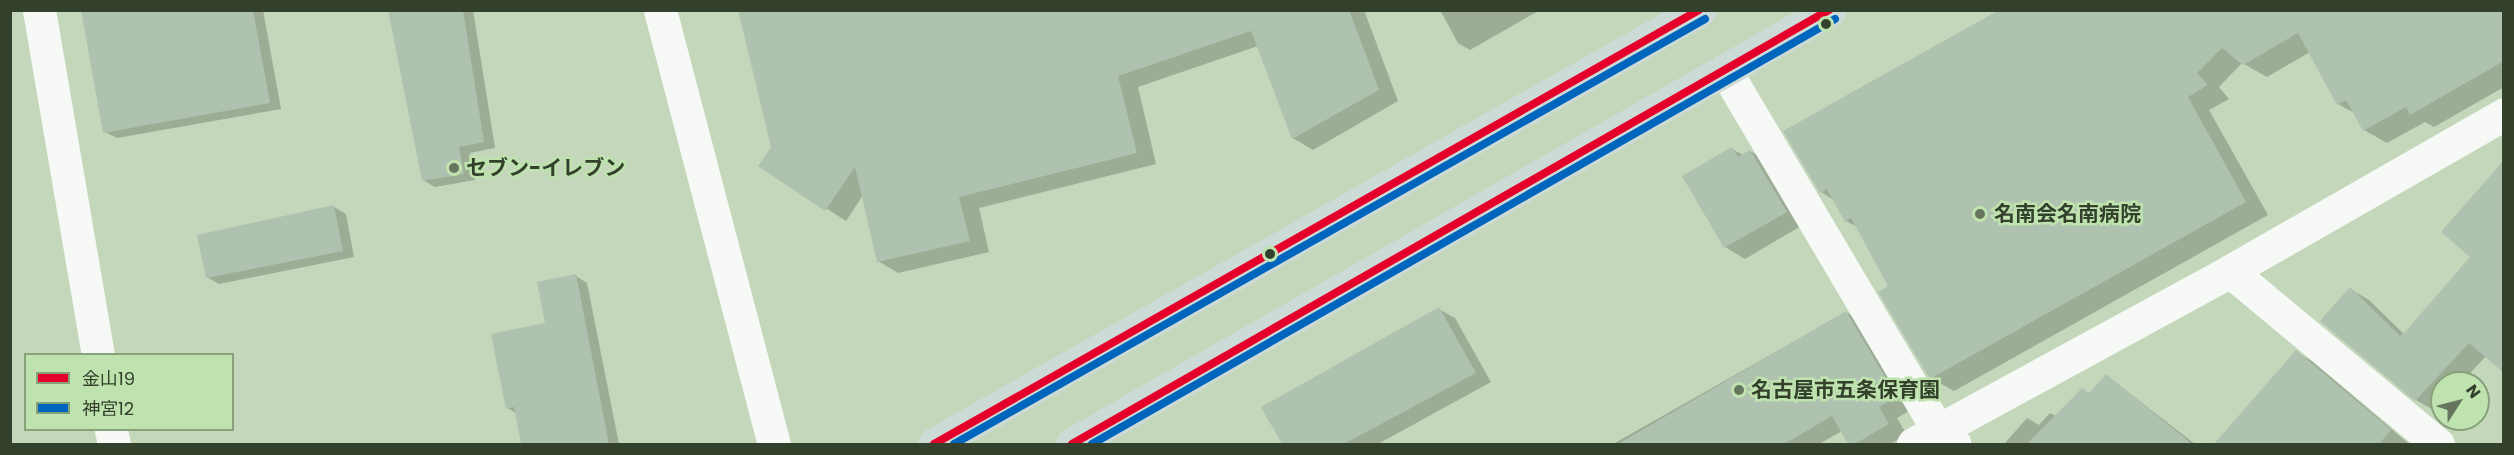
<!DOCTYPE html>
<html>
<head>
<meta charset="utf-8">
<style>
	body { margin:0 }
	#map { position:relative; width:2514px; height:455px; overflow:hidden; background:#c4d7bb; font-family:Poppins,"Noto Sans JP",sans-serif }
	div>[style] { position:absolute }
	.shadow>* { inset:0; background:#0003 }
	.building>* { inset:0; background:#afc2af }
	.minor>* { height:33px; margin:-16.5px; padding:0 16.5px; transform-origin:16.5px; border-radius:16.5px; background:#f6f9f5 }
	.major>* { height:33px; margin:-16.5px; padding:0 16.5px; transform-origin:16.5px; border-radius:16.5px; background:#cddbd7 }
	.bus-1>* { height:8px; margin:-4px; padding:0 4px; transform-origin:4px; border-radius:4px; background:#e4002b }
	.bus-2>* { height:8px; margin:-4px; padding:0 4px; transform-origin:4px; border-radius:4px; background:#0065bd }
	.dots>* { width:16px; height:16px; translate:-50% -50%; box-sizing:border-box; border:3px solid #bfe3af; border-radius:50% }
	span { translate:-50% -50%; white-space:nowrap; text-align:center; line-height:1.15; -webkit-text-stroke:5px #bfe3af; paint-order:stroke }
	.poi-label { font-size:21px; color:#33412c; font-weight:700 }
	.left { translate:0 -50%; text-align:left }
	.frame { position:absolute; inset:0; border:12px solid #33412c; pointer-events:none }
	.legend { position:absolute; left:24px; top:353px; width:210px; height:78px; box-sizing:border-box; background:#bfe3af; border:2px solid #87a27b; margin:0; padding:8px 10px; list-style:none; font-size:18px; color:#33412c }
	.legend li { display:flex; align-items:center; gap:12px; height:30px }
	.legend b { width:30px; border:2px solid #87a27b }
	.north { position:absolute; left:2430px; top:371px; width:60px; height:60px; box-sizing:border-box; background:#bfe3af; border:2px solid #87a27b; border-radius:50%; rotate:54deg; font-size:16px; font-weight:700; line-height:24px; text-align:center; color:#33412c }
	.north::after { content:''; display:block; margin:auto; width:21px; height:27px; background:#66765e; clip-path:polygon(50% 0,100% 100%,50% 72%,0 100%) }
</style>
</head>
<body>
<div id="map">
	<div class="shadow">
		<i style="clip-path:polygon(83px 10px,263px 10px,281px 109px,117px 138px,105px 132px)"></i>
		<i style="clip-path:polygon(390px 10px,473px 10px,495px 148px,470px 153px,475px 180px,435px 187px,423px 180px)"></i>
		<i style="clip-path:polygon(739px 10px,1364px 10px,1398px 101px,1313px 150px,1293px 138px,1258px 46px,1138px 87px,1156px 164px,979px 208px,989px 252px,898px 273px,878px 261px,863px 195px,846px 221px,760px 166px,773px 147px)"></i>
		<i style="clip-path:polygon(1440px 10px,1540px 10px,1470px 50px,1458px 43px)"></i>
		<i style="clip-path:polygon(2002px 10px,2504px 10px,2504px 87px,2434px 127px,2425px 122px,2387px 143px,2364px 130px,2356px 114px,2338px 104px,2310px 52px,2267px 77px,2242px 63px,2219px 87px,2229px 99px,2209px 110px,2268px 215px,1954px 391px,1931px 378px,1890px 287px,1857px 227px,1846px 221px,1834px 200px,1821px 192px)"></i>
		<i style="clip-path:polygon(1732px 149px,1743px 155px,1750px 151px,1770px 163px,1806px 223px,1745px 259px,1725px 247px)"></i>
		<i style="clip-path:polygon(2504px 162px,2487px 355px,2461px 383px,2442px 383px,2442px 403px,2435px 411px,2416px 400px,2322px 321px,2350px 289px,2369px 300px,2405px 335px,2473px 256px)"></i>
		<i style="clip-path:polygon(334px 207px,346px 214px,354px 257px,219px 284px,207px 277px)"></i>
		<i style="clip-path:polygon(576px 276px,587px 283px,619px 444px,522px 444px,516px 413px,507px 408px,547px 324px)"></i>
		<i style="clip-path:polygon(1439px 309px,1455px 318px,1491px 382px,1378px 444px,1283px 444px,1263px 408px)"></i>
		<i style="clip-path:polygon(1846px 312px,1864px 323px,1914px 408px,1897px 418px,1907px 435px,1890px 444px,1850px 444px,1842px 431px,1819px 444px,1613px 444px)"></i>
		<i style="clip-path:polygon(2296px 352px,2312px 361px,2409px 444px,2214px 444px)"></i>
		<i style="clip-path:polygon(2106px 375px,2195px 444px,2004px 444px,2027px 418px,2039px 425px,2050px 413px,2056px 416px,2082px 389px,2090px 394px)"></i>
	</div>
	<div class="building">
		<i style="clip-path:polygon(81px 10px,253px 10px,270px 103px,103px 133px)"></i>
		<i style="clip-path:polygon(388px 10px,463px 10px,484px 142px,459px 147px,464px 174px,422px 181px)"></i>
		<i style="clip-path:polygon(738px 10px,1349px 10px,1379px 90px,1292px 139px,1251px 31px,1118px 76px,1137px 153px,959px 197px,970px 241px,877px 262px,855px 167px,825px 211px,758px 166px,771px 147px)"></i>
		<i style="clip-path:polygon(1999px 10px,2504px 10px,2504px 61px,2410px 115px,2406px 107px,2363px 131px,2346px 100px,2337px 105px,2298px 33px,2243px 65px,2222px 48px,2197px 73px,2208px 85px,2188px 97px,2246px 202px,1930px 379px,1878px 292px,1888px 286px,1851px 218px,1845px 222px,1827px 189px,1820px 193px,1783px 131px)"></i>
		<i style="clip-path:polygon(1732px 147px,1738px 157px,1750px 150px,1787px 212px,1724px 248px,1682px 176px)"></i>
		<i style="clip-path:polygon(2504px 160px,2504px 373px,2469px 343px,2415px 401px,2320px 321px,2350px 287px,2400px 336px,2404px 333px,2470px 257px,2441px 232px)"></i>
		<i style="clip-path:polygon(334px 205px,343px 251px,206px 278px,197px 235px)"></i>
		<i style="clip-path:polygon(576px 274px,609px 444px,521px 444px,514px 407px,506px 409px,491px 334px,545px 323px,537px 282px)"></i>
		<i style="clip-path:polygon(1439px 307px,1476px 373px,1344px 444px,1282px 444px,1261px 407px)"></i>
		<i style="clip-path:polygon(1846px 311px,1897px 397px,1879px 407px,1889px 424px,1855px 444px,1848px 444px,1832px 416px,1784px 444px,1618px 444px)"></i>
		<i style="clip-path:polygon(2296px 350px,2391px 430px,2379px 444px,2214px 444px)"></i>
		<i style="clip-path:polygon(2106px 374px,2192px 444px,2027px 444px,2082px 388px,2088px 394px)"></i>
	</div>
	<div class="minor">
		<i style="left:39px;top:10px;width:349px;rotate:80.3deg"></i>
		<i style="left:660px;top:10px;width:449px;rotate:75.3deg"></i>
		<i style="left:1725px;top:70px;width:418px;rotate:59.4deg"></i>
		<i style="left:1938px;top:430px;width:21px;rotate:39deg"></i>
		<i style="left:2230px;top:271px;width:271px;rotate:39.8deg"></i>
		<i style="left:111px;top:430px;width:14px;rotate:78deg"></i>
		<i style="left:1913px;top:444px;width:361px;rotate:-28.6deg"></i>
		<i style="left:2230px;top:271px;width:316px;rotate:-29.8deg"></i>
	</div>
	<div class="major">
		<i style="left:934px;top:444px;width:880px;rotate:-29.54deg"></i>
		<i style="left:1072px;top:444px;width:873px;rotate:-29.79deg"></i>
	</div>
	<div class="bus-1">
		<i style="left:934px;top:444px;width:880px;rotate:-29.57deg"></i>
		<i style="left:1072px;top:444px;width:873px;rotate:-29.83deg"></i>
	</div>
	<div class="bus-2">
		<i style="left:954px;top:444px;width:863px;rotate:-29.51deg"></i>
		<i style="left:1092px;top:444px;width:856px;rotate:-29.77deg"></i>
	</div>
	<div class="dots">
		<i style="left:1826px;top:24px;background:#33412c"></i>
		<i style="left:454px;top:168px;background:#66765e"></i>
		<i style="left:1980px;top:214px;background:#66765e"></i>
		<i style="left:1270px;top:254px;background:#33412c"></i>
		<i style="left:1739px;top:390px;background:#66765e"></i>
	</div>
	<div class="poi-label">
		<span class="left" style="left:466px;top:168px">セブン-イレブン</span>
		<span class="left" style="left:1994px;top:214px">名南会名南病院</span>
		<span class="left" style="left:1751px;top:390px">名古屋市五条保育園</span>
	</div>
	<div class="frame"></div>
	<ul class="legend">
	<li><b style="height:8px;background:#e4002b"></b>金山19</li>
	<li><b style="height:8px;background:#0065bd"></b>神宮12</li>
	</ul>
	<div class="north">N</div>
</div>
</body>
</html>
